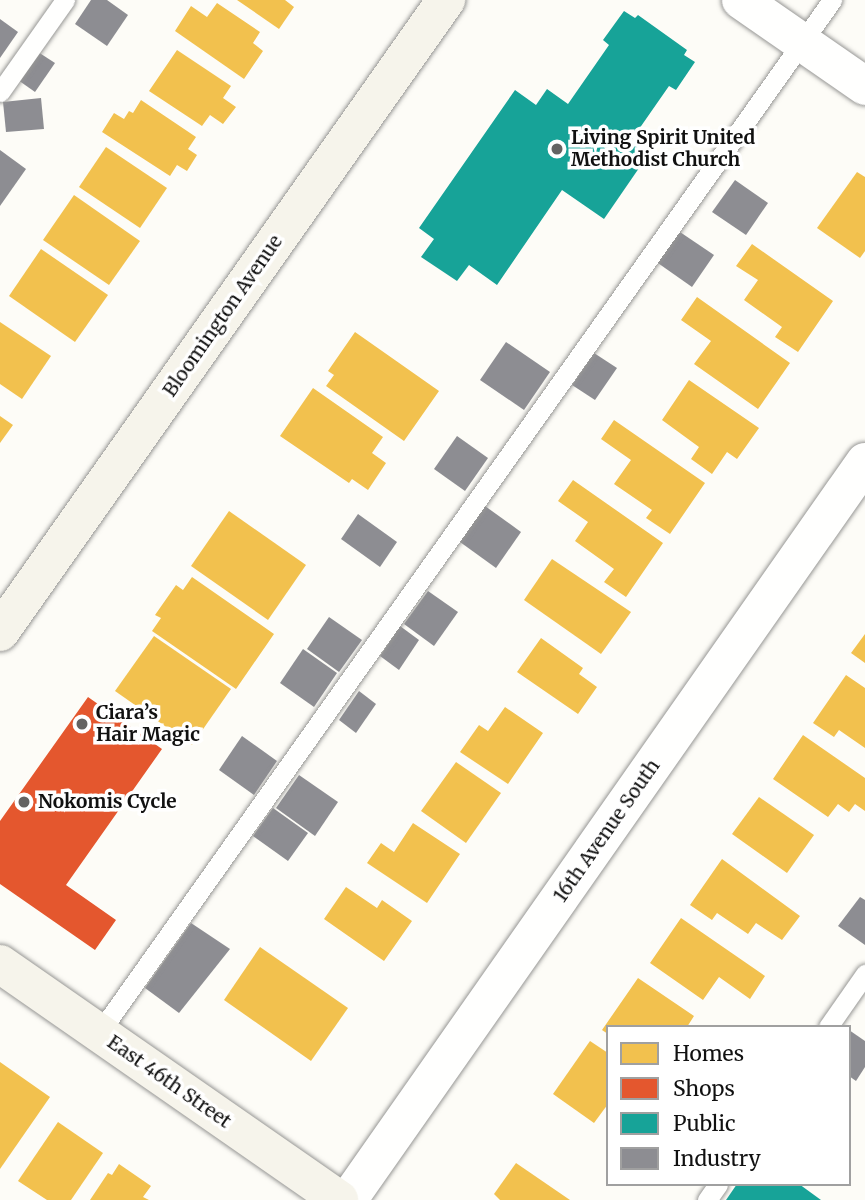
<!DOCTYPE html>
<html>
<head>
<meta charset="utf-8">
<style>
	body { margin:0 }
	#map { position:relative; width:865px; height:1200px; overflow:hidden; background:#fdfcf7; font-family:Merriweather,serif }
	div>[style] { position:absolute }
	.homes>* { inset:0; background:#f2c14e }
	.shops>* { inset:0; background:#e4572e }
	.public>* { inset:0; background:#17a398 }
	.industry>* { inset:0; background:#8d8d92 }
	.roads { filter:drop-shadow(0 0 2px #979795) drop-shadow(0 0 2px #979795) }
	.lane>* { height:19px; margin:-9.5px; padding:0 9.5px; transform-origin:9.5px; border-radius:9.5px; background:#fffffe }
	.street>* { height:38px; margin:-19px; padding:0 19px; transform-origin:19px; border-radius:19px; background:#fffffe }
	.secondary>* { height:38px; margin:-19px; padding:0 19px; transform-origin:19px; border-radius:19px; background:#f6f4eb }
	.dots>* { width:19px; height:19px; translate:-50% -50%; box-sizing:border-box; border:4px solid #fff; border-radius:50% }
	span { translate:-50% -50%; white-space:nowrap; text-align:center; line-height:1.15; -webkit-text-stroke:7px #fff; paint-order:stroke }
	.poi-label { font-size:19px; color:#111; font-weight:700 }
	.left { translate:0 -50%; text-align:left }
	.street-label { font-size:19px; color:#111 }
	.legend { position:absolute; left:606px; top:1025px; width:245px; height:161px; box-sizing:border-box; background:#fff; border:2px solid #a0a0a0; margin:0; padding:9px 12px; list-style:none; font-size:21px; color:#111 }
	.legend li { display:flex; align-items:center; gap:14px; height:35px }
	.legend b { width:35px; border:2px solid #a0a0a0 }
</style>
</head>
<body>
<div id="map">
	<div class="homes">
		<i style="clip-path:polygon(237px 0,285px 0,294px 7px,279px 29px)"></i>
		<i style="clip-path:polygon(217px 3px,260px 32px,253px 43px,263px 51px,244px 79px,175px 31px,191px 6px,207px 17px)"></i>
		<i style="clip-path:polygon(177px 50px,231px 86px,223px 98px,236px 107px,223px 124px,210px 115px,202px 126px,149px 91px)"></i>
		<i style="clip-path:polygon(141px 100px,196px 137px,188px 149px,197px 155px,187px 171px,177px 165px,170px 176px,102px 132px,114px 113px,124px 119px,129px 111px,133px 113px)"></i>
		<i style="clip-path:polygon(106px 147px,167px 188px,140px 228px,79px 187px)"></i>
		<i style="clip-path:polygon(857px 172px,865px 177px,865px 251px,860px 258px,817px 228px)"></i>
		<i style="clip-path:polygon(74px 195px,140px 241px,109px 285px,43px 240px)"></i>
		<i style="clip-path:polygon(752px 244px,833px 301px,798px 352px,775px 337px,782px 327px,744px 300px,758px 280px,736px 266px)"></i>
		<i style="clip-path:polygon(41px 249px,108px 295px,75px 342px,9px 296px)"></i>
		<i style="clip-path:polygon(697px 297px,790px 363px,758px 409px,694px 364px,711px 341px,681px 320px)"></i>
		<i style="clip-path:polygon(0 322px,51px 356px,22px 399px,0 384px)"></i>
		<i style="clip-path:polygon(355px 332px,439px 391px,404px 441px,326px 386px,334px 375px,328px 371px)"></i>
		<i style="clip-path:polygon(689px 380px,759px 428px,737px 459px,727px 452px,712px 474px,691px 459px,699px 447px,662px 420px)"></i>
		<i style="clip-path:polygon(313px 388px,383px 437px,372px 453px,386px 463px,368px 490px,352px 479px,349px 483px,280px 436px)"></i>
		<i style="clip-path:polygon(0 416px,13px 425px,0 443px)"></i>
		<i style="clip-path:polygon(614px 420px,705px 483px,670px 534px,646px 518px,652px 510px,614px 484px,631px 460px,601px 439px)"></i>
		<i style="clip-path:polygon(573px 480px,663px 543px,626px 597px,604px 582px,614px 569px,575px 541px,588px 522px,558px 501px)"></i>
		<i style="clip-path:polygon(229px 511px,306px 565px,268px 620px,191px 566px)"></i>
		<i style="clip-path:polygon(552px 559px,631px 612px,601px 654px,524px 600px)"></i>
		<i style="clip-path:polygon(192px 577px,274px 634px,236px 689px,152px 631px,161px 618px,155px 615px,176px 585px,183px 590px)"></i>
		<i style="clip-path:polygon(865px 634px,865px 663px,851px 653px)"></i>
		<i style="clip-path:polygon(154px 636px,231px 689px,192px 745px,115px 691px)"></i>
		<i style="clip-path:polygon(541px 638px,583px 668px,579px 674px,597px 687px,578px 714px,517px 672px)"></i>
		<i style="clip-path:polygon(846px 675px,865px 688px,865px 748px,839px 730px,834px 737px,813px 723px)"></i>
		<i style="clip-path:polygon(505px 707px,543px 733px,508px 784px,460px 752px,479px 725px,488px 731px)"></i>
		<i style="clip-path:polygon(803px 735px,865px 778px,865px 811px,855px 804px,849px 812px,838px 804px,828px 817px,773px 779px)"></i>
		<i style="clip-path:polygon(456px 762px,501px 793px,466px 843px,421px 811px)"></i>
		<i style="clip-path:polygon(759px 797px,814px 835px,787px 873px,732px 834px)"></i>
		<i style="clip-path:polygon(413px 823px,460px 854px,427px 903px,367px 863px,381px 843px,394px 852px)"></i>
		<i style="clip-path:polygon(722px 859px,800px 916px,782px 940px,756px 923px,748px 934px,717px 913px,712px 920px,690px 905px)"></i>
		<i style="clip-path:polygon(346px 887px,377px 908px,382px 900px,412px 921px,384px 961px,324px 919px)"></i>
		<i style="clip-path:polygon(681px 918px,765px 976px,750px 999px,719px 977px,703px 1000px,650px 963px)"></i>
		<i style="clip-path:polygon(260px 947px,348px 1008px,311px 1061px,224px 1000px)"></i>
		<i style="clip-path:polygon(638px 978px,694px 1016px,687px 1027px,608px 1027px,608px 1034px,602px 1030px)"></i>
		<i style="clip-path:polygon(590px 1041px,608px 1053px,608px 1104px,594px 1123px,553px 1094px)"></i>
		<i style="clip-path:polygon(0 1062px,50px 1097px,0 1169px)"></i>
		<i style="clip-path:polygon(58px 1122px,103px 1153px,71px 1200px,47px 1200px,18px 1181px)"></i>
		<i style="clip-path:polygon(516px 1163px,570px 1200px,500px 1200px,494px 1194px)"></i>
		<i style="clip-path:polygon(119px 1164px,151px 1186px,143px 1197px,149px 1200px,90px 1200px,108px 1173px,112px 1175px)"></i>
	</div>
	<div class="shops">
		<i style="clip-path:polygon(88px 697px,162px 749px,66px 885px,116px 920px,95px 950px,0 884px,0 821px)"></i>
	</div>
	<div class="public">
		<i style="clip-path:polygon(624px 11px,635px 18px,638px 15px,687px 50px,684px 55px,695px 62px,676px 90px,669px 86px,630px 142px,648px 155px,604px 219px,562px 190px,497px 285px,469px 265px,457px 281px,421px 257px,434px 239px,419px 228px,515px 90px,536px 105px,547px 89px,568px 104px,609px 45px,603px 40px)"></i>
		<i style="clip-path:polygon(737px 1184px,799px 1184px,821px 1200px,726px 1200px)"></i>
	</div>
	<div class="industry">
		<i style="clip-path:polygon(91px 0,107px 0,128px 15px,107px 46px,75px 24px)"></i>
		<i style="clip-path:polygon(0 19px,18px 32px,0 58px)"></i>
		<i style="clip-path:polygon(38px 52px,55px 63px,35px 92px,18px 80px)"></i>
		<i style="clip-path:polygon(41px 98px,44px 129px,6px 132px,3px 102px)"></i>
		<i style="clip-path:polygon(0 150px,26px 169px,0 206px)"></i>
		<i style="clip-path:polygon(735px 180px,768px 203px,746px 235px,712px 212px)"></i>
		<i style="clip-path:polygon(677px 230px,714px 255px,692px 287px,655px 261px)"></i>
		<i style="clip-path:polygon(506px 342px,550px 372px,524px 410px,480px 380px)"></i>
		<i style="clip-path:polygon(594px 353px,617px 368px,595px 400px,572px 385px)"></i>
		<i style="clip-path:polygon(457px 436px,488px 458px,465px 491px,434px 469px)"></i>
		<i style="clip-path:polygon(485px 506px,521px 532px,496px 568px,460px 542px)"></i>
		<i style="clip-path:polygon(358px 514px,397px 542px,380px 567px,341px 539px)"></i>
		<i style="clip-path:polygon(428px 591px,458px 612px,434px 646px,404px 624px)"></i>
		<i style="clip-path:polygon(329px 617px,362px 640px,339px 672px,307px 649px)"></i>
		<i style="clip-path:polygon(400px 626px,419px 640px,399px 670px,380px 656px)"></i>
		<i style="clip-path:polygon(303px 649px,337px 673px,314px 707px,280px 683px)"></i>
		<i style="clip-path:polygon(359px 691px,376px 704px,356px 733px,339px 720px)"></i>
		<i style="clip-path:polygon(242px 736px,277px 761px,254px 795px,219px 770px)"></i>
		<i style="clip-path:polygon(299px 775px,338px 802px,315px 836px,276px 808px)"></i>
		<i style="clip-path:polygon(273px 808px,308px 833px,288px 861px,253px 836px)"></i>
		<i style="clip-path:polygon(860px 897px,865px 900px,865px 945px,838px 926px)"></i>
		<i style="clip-path:polygon(191px 923px,230px 949px,179px 1013px,145px 988px)"></i>
		<i style="clip-path:polygon(849px 1030px,865px 1041px,865px 1067px,856px 1081px,849px 1076px)"></i>
	</div>
	<div class="roads">
		<div class="lane">
			<i style="left:0;top:92px;width:113px;rotate:-54.8deg"></i>
			<i style="left:828px;top:1027px;width:65px;rotate:-55.1deg"></i>
			<i style="left:99px;top:1033px;width:1267px;rotate:-54.64deg"></i>
			<i style="left:707px;top:1200px;width:19px;rotate:-55deg"></i>
		</div>
		<div class="street">
			<i style="left:741px;top:0;width:151px;rotate:34.7deg"></i>
			<i style="left:348px;top:1200px;width:901px;rotate:-54.99deg"></i>
		</div>
		<div class="secondary">
			<i style="left:0;top:632px;width:774px;rotate:-54.79deg"></i>
			<i style="left:0;top:964px;width:413px;rotate:34.8deg"></i>
		</div>
	</div>
	<div class="dots">
		<i style="left:557px;top:149px;background:#646362"></i>
		<i style="left:82px;top:724px;background:#646362"></i>
		<i style="left:24px;top:802px;background:#646362"></i>
	</div>
	<div class="poi-label">
		<span class="left" style="left:571px;top:149px">Living Spirit United<br>Methodist Church</span>
		<span class="left" style="left:96px;top:724px">Ciara’s<br>Hair Magic</span>
		<span class="left" style="left:38px;top:802px">Nokomis Cycle</span>
	</div>
	<div class="street-label">
		<span style="left:223px;top:316px;rotate:-55deg">Bloomington Avenue</span>
		<span style="left:607px;top:831px;rotate:-55deg">16th Avenue South</span>
		<span style="left:169px;top:1082px;rotate:35deg">East 46th Street</span>
	</div>
	<ul class="legend">
	<li><b style="height:19px;background:#f2c14e"></b>Homes</li>
	<li><b style="height:19px;background:#e4572e"></b>Shops</li>
	<li><b style="height:19px;background:#17a398"></b>Public</li>
	<li><b style="height:19px;background:#8d8d92"></b>Industry</li>
	</ul>
</div>
</body>
</html>
